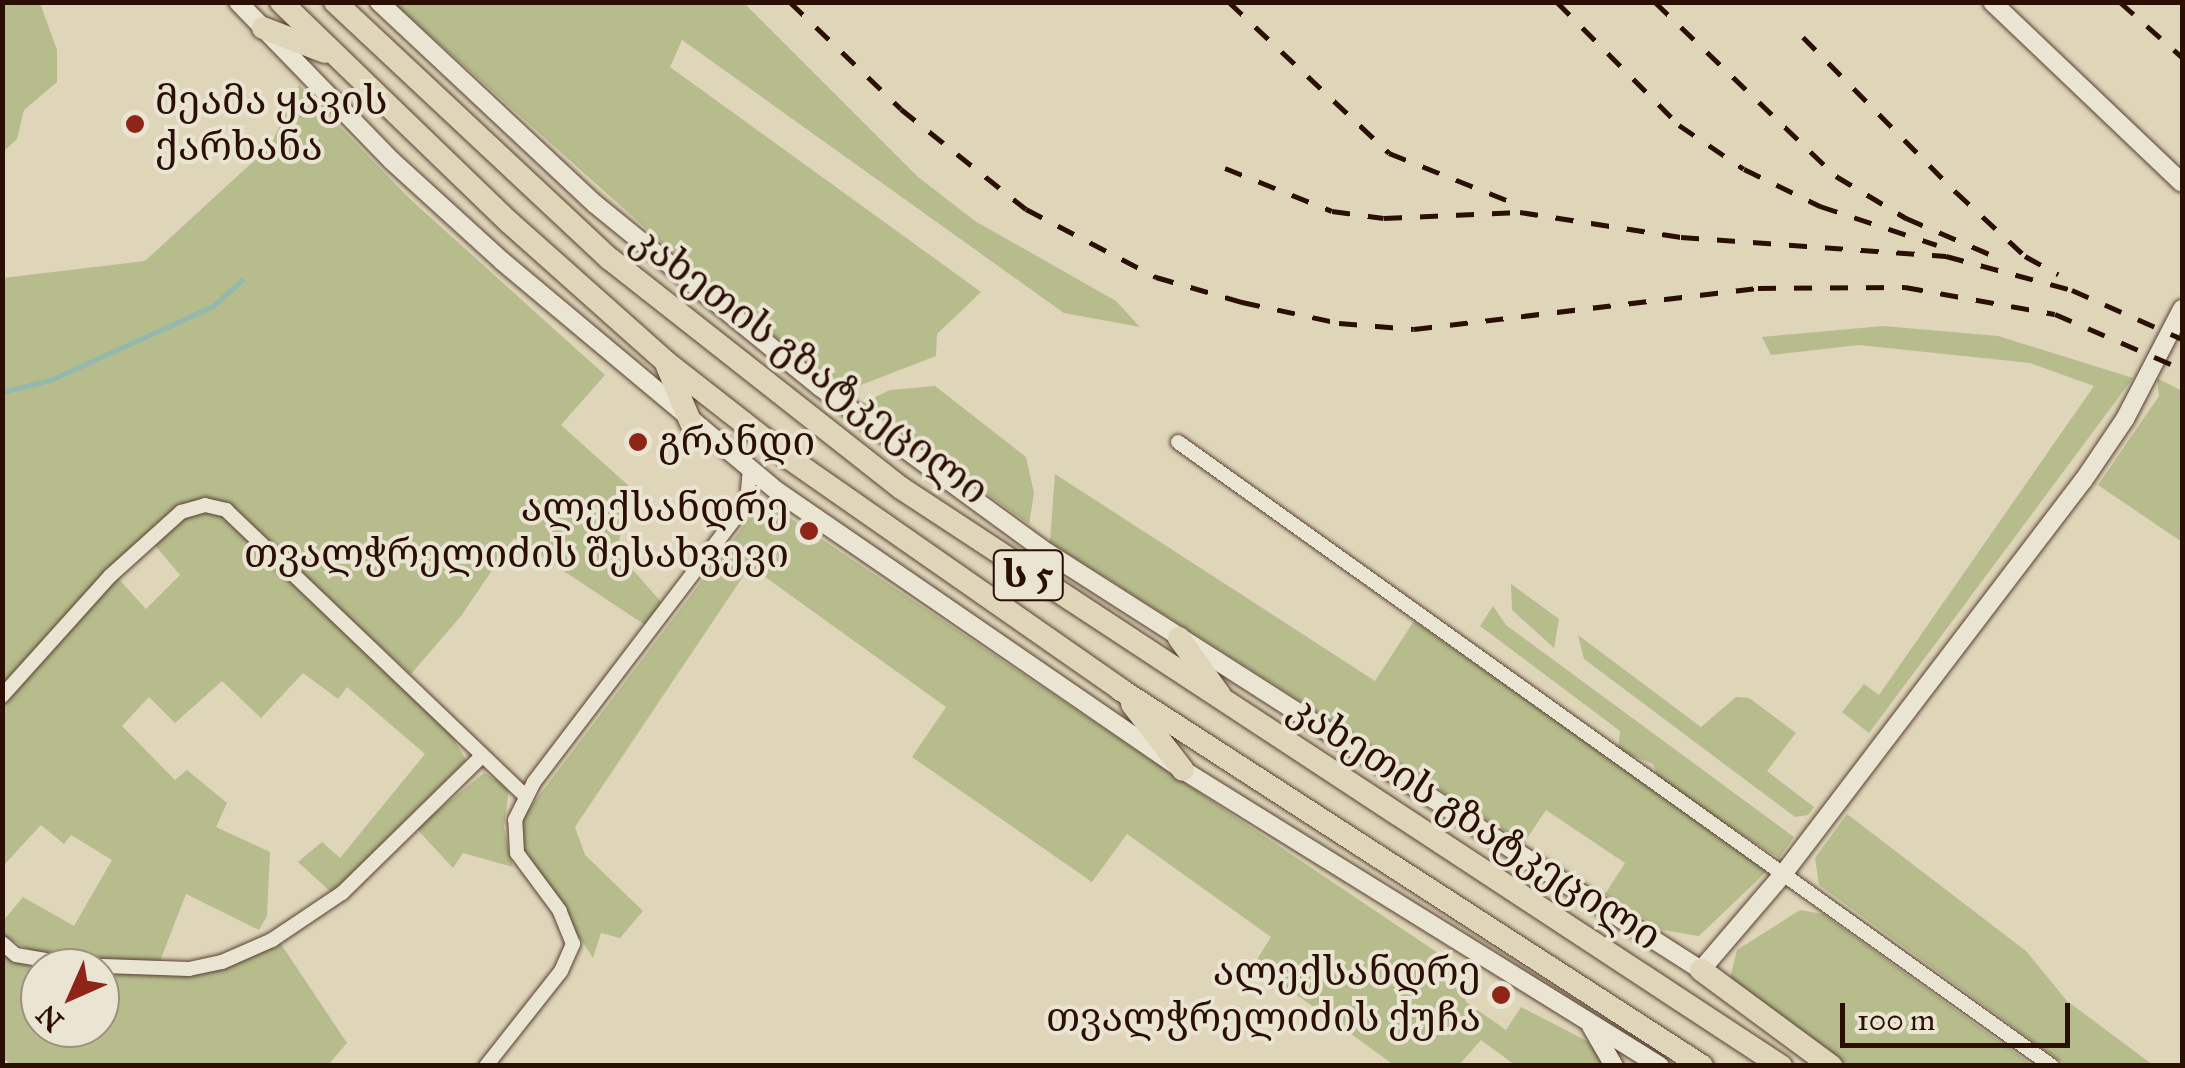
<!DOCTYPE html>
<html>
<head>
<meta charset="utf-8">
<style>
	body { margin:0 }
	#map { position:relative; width:2185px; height:1068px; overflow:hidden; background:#dfd5b9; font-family:"IM FELL Great Primer","Noto Serif Georgian",serif }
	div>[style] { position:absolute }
	.green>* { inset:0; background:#b6bc8c }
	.stream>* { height:5px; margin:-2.5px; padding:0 2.5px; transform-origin:2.5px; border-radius:2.5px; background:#93b9ae }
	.roads { filter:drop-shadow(0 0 2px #584031) drop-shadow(0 0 2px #584031) }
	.minor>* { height:14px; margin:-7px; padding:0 7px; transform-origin:7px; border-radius:7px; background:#eae4d2 }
	.tertiary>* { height:18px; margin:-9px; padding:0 9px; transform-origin:9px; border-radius:9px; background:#eae4d2 }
	.trunk>* { height:22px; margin:-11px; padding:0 11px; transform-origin:11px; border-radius:11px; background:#dfd5b9 }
	.rail>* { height:5px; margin-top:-2.5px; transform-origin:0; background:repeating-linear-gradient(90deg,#2b0f04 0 18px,transparent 0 36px) }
	.dots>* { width:28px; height:28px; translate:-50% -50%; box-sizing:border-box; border:5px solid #eae4d2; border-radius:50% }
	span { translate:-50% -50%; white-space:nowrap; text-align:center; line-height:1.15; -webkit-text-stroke:8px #eae4d2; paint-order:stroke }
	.shield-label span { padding:2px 8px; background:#eae4d2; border:2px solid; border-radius:8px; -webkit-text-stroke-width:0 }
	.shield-label { font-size:38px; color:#2b0f04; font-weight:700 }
	.poi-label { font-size:40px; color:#2b0f04 }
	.left { translate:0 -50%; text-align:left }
	.right { translate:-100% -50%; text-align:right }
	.street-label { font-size:40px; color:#2b0f04 }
	.frame { position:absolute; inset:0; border:5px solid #2b0f04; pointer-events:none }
	.north { position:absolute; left:20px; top:948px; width:100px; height:100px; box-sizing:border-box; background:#eae4d2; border:2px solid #9e8f80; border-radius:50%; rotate:225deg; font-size:28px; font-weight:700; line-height:40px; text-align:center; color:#2b0f04 }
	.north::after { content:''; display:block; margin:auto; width:35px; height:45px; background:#8f2418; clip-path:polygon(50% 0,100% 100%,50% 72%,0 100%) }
	.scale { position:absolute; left:1840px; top:1003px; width:230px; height:45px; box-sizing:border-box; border:5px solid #2b0f04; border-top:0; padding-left:12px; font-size:30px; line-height:35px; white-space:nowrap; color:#2b0f04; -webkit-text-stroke:8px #eae4d2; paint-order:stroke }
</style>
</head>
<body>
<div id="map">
	<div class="green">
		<i style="clip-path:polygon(3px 2px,40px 3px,57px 50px,57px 82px,24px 110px,17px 139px,3px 152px)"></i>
		<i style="clip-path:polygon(394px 3px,744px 3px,918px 177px,975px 221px,1116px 301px,1140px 327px,1064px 313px,682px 40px,670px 67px,981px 292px,937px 334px,936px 356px,848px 390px,727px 301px)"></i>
		<i style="clip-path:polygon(299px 85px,410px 199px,605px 375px,561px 425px,630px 487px,617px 552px,662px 603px,648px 627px,514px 538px,461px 616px,411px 674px,231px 510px,180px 510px,3px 690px,3px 278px,145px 261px,270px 146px)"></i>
		<i style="clip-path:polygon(1883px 326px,1998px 336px,2133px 378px,1869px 733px,1842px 712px,1864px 684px,1879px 695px,2094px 386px,2030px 363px,1859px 345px,1771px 355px,1762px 337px)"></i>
		<i style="clip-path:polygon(2157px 378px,2182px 391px,2182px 542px,2098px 485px,2159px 396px)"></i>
		<i style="clip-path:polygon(935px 386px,1026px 457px,1034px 493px,1029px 524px,861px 404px,890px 390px)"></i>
		<i style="clip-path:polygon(1055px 474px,1375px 681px,1414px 621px,1768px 870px,1699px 936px,1663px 930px,1605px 894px,1625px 863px,1546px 810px,1524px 843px,1050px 542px)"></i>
		<i style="clip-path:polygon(768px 503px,1453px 963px,1466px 1002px,1506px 1030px,1521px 1007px,1587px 1041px,1606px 1065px,1515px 1065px,1481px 1040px,1459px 1065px,1394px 1065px,1254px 964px,1271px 937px,1127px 834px,1092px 882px,912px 757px,946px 707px,750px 566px,575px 827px,585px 855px,643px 911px,620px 938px,601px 933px,593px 958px,524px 853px,522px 818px,754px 512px)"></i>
		<i style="clip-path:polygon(211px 511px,229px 518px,450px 733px,466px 760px,332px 893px,298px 862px,322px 842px,340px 858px,425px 754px,347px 687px,338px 699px,303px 673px,261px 718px,222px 681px,175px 723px,149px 697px,122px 726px,175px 780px,187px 770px,227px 803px,216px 827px,270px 852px,267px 916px,259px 930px,186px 894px,160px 961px,42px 957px,3px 935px,3px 921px,23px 897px,74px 926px,112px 860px,71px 835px,64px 844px,41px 825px,3px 866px,3px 703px,116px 576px,146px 609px,180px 575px,153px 543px,182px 519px)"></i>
		<i style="clip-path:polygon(1511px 584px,1559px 619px,1554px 648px,1512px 610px)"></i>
		<i style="clip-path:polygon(1493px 606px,1506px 625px,1794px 837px,1779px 858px,1660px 782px,1653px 764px,1618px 750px,1620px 731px,1480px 626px)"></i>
		<i style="clip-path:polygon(1578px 635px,1701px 727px,1736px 697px,1749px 698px,1796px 733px,1767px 771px,1814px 807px,1808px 815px,1795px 817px,1584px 659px)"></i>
		<i style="clip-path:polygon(484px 773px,509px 787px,504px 828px,513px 867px,463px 853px,453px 868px,416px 828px)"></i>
		<i style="clip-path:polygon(1847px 814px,2026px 951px,2067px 1001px,2153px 1065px,2066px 1065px,1819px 885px,1815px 858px)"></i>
		<i style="clip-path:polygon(1800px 910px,1823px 914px,2032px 1065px,1848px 1065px,1729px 982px,1737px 950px)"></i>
		<i style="clip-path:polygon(279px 941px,347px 1043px,328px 1065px,12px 1065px,3px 1058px,2px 948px,40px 968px,40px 1028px,100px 1028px,100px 971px,208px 971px)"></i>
	</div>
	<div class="stream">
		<i style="left:2px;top:392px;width:49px;rotate:-14deg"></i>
		<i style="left:50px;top:380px;width:179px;rotate:-24.4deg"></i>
		<i style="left:213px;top:306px;width:39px;rotate:-42deg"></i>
	</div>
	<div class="roads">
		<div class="minor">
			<i style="left:1178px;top:442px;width:1074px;rotate:35.53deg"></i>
			<i style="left:2px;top:696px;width:161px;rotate:-48deg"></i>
			<i style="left:110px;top:576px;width:96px;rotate:-42deg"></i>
			<i style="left:181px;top:512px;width:25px;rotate:-16deg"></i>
			<i style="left:205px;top:505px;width:22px;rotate:13deg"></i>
			<i style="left:226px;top:510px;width:415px;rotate:43.7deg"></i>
			<i style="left:2px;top:943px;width:18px;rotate:41deg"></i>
			<i style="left:16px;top:955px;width:60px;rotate:9.6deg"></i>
			<i style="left:75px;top:965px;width:114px;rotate:2deg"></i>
			<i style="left:189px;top:969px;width:34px;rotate:-12deg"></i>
			<i style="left:222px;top:962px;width:55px;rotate:-23.7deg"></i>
			<i style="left:272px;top:940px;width:84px;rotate:-33.9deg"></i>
			<i style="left:342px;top:893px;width:196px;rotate:-44.4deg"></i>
			<i style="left:486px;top:1066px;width:121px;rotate:-51.7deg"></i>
			<i style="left:561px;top:971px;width:30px;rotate:-66deg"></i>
			<i style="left:573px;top:944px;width:35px;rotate:-112deg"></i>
			<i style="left:560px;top:911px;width:72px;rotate:-126.6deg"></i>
			<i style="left:517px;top:853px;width:33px;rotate:-93deg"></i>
			<i style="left:515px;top:820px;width:42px;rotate:-63.4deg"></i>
			<i style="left:534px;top:782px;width:352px;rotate:-52.7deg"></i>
			<i style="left:747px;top:502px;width:32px;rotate:-85deg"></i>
		</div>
		<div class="tertiary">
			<i style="left:238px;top:2px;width:220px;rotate:45.9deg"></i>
			<i style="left:391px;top:160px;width:150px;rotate:42.3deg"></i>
			<i style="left:502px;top:261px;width:359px;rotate:39.9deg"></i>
			<i style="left:777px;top:491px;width:493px;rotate:34.5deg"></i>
			<i style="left:1183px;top:770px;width:561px;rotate:31.82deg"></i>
			<i style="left:379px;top:2px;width:296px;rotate:43.1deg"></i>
			<i style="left:595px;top:204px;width:290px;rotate:39.1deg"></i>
			<i style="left:820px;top:387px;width:275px;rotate:36.1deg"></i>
			<i style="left:1042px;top:549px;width:782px;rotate:32.57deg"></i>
			<i style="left:1701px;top:970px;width:128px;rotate:-49.4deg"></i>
			<i style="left:1784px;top:873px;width:493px;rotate:-52.7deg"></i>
			<i style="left:2083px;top:481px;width:75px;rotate:-55.9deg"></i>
			<i style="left:2125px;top:419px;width:124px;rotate:-62.6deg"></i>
			<i style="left:1992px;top:2px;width:262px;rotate:43.6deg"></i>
			<i style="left:1591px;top:1026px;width:46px;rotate:60.1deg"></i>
		</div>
		<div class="trunk">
			<i style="left:281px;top:2px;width:317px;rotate:44deg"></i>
			<i style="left:509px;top:222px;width:210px;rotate:41.7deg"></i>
			<i style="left:666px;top:362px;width:156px;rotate:38deg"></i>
			<i style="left:789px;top:458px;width:405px;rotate:34.9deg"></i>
			<i style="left:1121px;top:690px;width:692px;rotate:32.91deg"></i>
			<i style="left:335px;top:2px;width:376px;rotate:43.1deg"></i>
			<i style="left:610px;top:259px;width:370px;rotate:38.2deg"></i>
			<i style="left:901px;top:488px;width:1053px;rotate:33.3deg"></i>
			<i style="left:263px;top:28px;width:66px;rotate:21.2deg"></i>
			<i style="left:667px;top:366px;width:62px;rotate:67.2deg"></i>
			<i style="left:1179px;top:638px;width:70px;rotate:54.3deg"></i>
			<i style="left:1132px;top:704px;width:83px;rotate:52.3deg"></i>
			<i style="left:1701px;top:970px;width:162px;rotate:36.4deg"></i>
		</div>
	</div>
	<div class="rail">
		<i style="left:790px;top:2px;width:154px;rotate:43.9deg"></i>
		<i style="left:901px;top:109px;width:160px;rotate:38.7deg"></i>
		<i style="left:1026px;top:209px;width:147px;rotate:27.6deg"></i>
		<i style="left:1156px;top:277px;width:90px;rotate:16.2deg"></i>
		<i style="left:1242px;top:302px;width:99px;rotate:12.2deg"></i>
		<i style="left:1339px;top:323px;width:75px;rotate:4.6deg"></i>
		<i style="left:1414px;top:329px;width:346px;rotate:-6.8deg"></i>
		<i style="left:1758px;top:288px;width:147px;rotate:-0.4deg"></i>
		<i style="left:1905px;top:287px;width:152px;rotate:10.2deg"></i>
		<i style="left:2055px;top:314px;width:138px;rotate:23.4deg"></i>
		<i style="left:1229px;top:2px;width:220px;rotate:43.3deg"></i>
		<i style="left:1389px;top:153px;width:140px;rotate:21.8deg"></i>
		<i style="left:1557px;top:2px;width:173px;rotate:45.2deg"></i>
		<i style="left:1679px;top:125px;width:78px;rotate:34.1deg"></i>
		<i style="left:1744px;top:169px;width:85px;rotate:26deg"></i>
		<i style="left:1820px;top:206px;width:123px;rotate:18.4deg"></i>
		<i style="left:1655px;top:2px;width:251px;rotate:43.9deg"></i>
		<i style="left:1836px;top:176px;width:82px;rotate:31deg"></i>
		<i style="left:1906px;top:218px;width:96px;rotate:23.4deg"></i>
		<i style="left:2120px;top:2px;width:83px;rotate:41.6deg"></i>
		<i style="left:1803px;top:37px;width:218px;rotate:45.4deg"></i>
		<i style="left:1956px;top:192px;width:94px;rotate:42.8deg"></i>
		<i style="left:2025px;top:256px;width:38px;rotate:29deg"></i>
		<i style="left:1225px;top:168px;width:115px;rotate:21.9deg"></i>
		<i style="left:1332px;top:211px;width:52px;rotate:7.7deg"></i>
		<i style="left:1384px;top:218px;width:136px;rotate:-2.5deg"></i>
		<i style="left:1520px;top:212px;width:163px;rotate:8.8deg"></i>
		<i style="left:1681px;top:237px;width:266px;rotate:4.1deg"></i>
		<i style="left:1946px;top:256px;width:131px;rotate:15.1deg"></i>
		<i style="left:2072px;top:290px;width:120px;rotate:24deg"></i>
	</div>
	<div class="dots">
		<i style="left:135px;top:124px;background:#8f2418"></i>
		<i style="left:638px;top:442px;background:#8f2418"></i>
		<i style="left:809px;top:531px;background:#8f2418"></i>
		<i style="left:1501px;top:995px;background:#8f2418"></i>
	</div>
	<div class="shield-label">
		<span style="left:1028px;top:575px">ს 5</span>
	</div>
	<div class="poi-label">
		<span class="left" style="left:155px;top:124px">მეამა ყავის<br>ქარხანა</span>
		<span class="left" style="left:658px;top:442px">გრანდი</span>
		<span class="right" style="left:789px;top:531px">ალექსანდრე<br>თვალჭრელიძის შესახვევი</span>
		<span class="right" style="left:1481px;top:995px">ალექსანდრე<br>თვალჭრელიძის ქუჩა</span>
	</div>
	<div class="street-label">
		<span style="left:810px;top:365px;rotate:37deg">კახეთის გზატკეცილი</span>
		<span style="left:1475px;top:822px;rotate:33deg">კახეთის გზატკეცილი</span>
	</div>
	<div class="frame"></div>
	<div class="north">N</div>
	<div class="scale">100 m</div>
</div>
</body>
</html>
